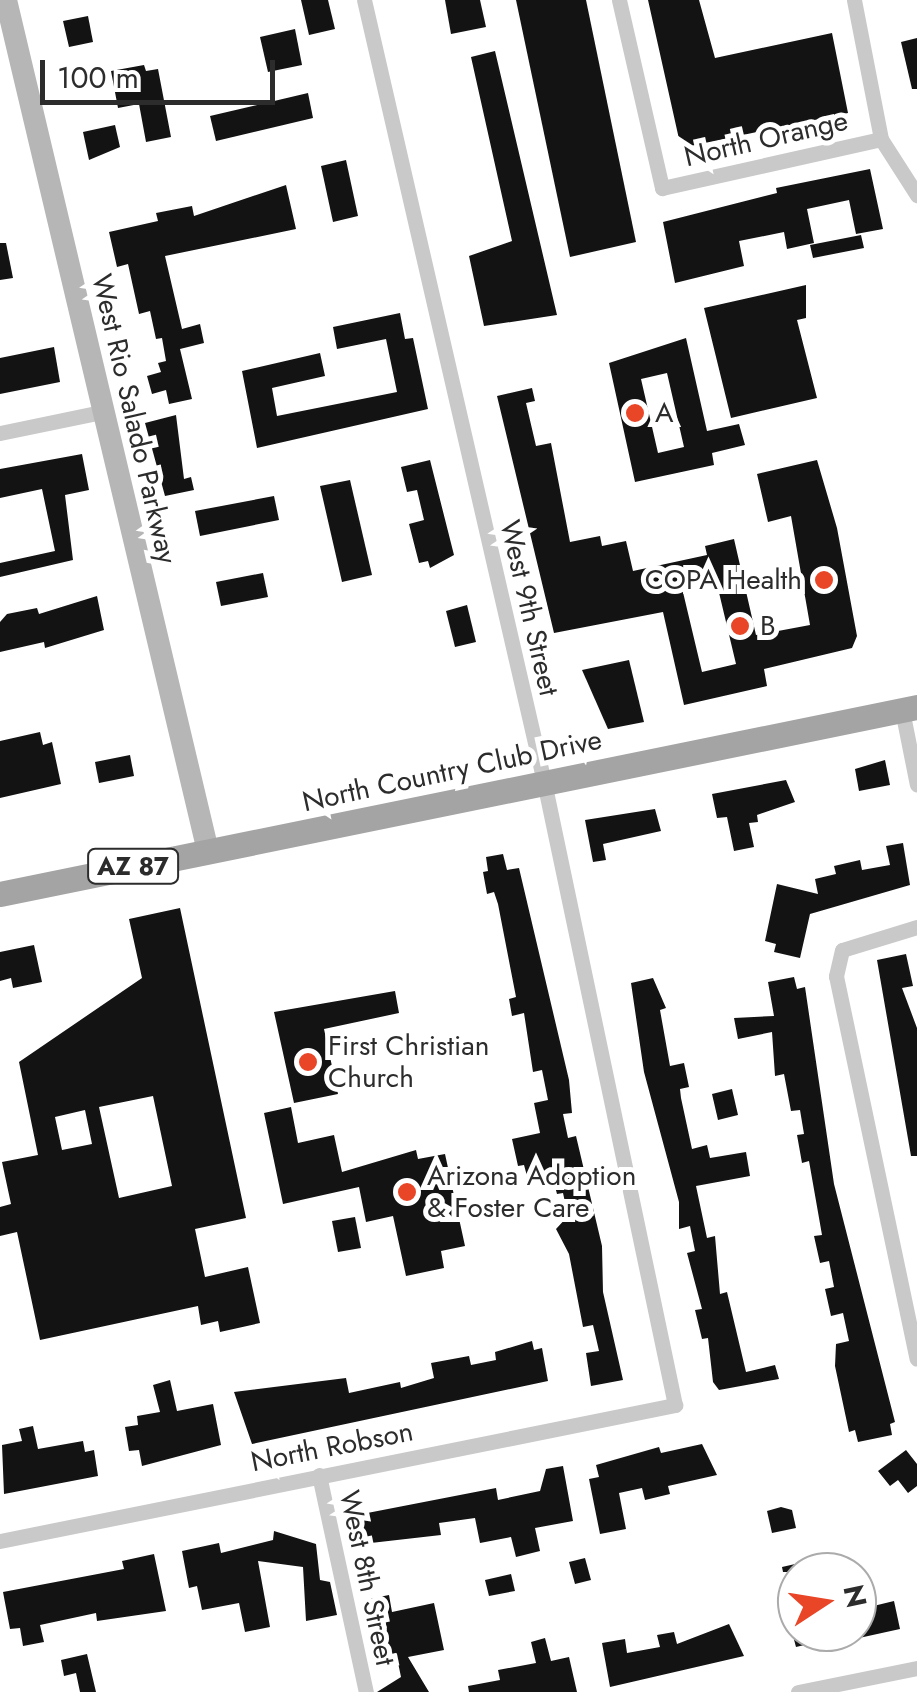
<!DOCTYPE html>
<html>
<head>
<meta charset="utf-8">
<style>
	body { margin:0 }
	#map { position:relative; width:917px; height:1692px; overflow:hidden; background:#fff; font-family:Jost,sans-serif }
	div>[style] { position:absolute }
	.building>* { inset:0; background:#131313 }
	.minor>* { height:15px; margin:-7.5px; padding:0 7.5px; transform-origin:7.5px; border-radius:7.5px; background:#c9c9c9 }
	.secondary>* { height:22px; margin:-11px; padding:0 11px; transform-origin:11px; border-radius:11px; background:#b6b6b6 }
	.primary>* { height:25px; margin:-12.5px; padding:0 12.5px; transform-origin:12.5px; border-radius:12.5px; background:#a4a4a4 }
	.dots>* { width:28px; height:28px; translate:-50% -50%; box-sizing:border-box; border:5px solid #fff; border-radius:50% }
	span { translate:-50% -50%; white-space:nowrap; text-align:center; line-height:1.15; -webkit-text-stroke:10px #fff; paint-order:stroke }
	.shield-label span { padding:2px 8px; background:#fff; border:2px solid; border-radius:8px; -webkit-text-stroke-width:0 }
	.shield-label { font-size:25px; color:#2c2c2c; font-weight:700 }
	.street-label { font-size:28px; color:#2c2c2c }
	.poi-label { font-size:28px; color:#2c2c2c }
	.left { translate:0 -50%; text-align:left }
	.right { translate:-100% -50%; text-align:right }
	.north { position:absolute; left:777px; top:1552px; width:100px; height:100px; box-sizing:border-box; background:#fff; border:2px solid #ababab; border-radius:50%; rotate:78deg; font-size:28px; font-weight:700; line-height:40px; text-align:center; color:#2c2c2c }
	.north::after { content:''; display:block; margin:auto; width:35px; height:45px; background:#e94527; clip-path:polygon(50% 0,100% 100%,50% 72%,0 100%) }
	.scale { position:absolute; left:40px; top:60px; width:235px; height:45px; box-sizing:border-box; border:5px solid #2c2c2c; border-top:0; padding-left:12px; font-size:30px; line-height:35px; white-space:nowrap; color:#2c2c2c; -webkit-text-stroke:8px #fff; paint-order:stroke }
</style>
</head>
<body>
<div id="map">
	<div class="building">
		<i style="clip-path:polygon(301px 0,328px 0,335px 29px,309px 35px)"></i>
		<i style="clip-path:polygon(445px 0,480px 0,486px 27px,451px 34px)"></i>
		<i style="clip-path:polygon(516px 0,586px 0,636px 242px,570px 257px)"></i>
		<i style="clip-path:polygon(648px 0,699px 0,715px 58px,832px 33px,848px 113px,681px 148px)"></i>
		<i style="clip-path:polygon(88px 16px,93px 42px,69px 47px,63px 21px)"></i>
		<i style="clip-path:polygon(295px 29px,302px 65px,268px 72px,260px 37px)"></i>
		<i style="clip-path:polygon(917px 38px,917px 89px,912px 89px,901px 42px)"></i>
		<i style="clip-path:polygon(495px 51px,557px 315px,484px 326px,469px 256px,512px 241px,471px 57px)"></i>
		<i style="clip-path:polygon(144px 65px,146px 71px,158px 69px,171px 137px,146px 142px,139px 104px,118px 108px,111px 71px)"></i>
		<i style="clip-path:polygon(308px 93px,313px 118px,216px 141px,210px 116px)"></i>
		<i style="clip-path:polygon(115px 125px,120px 147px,89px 160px,83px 132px)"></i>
		<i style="clip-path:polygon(346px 160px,358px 216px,333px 222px,321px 166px)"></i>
		<i style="clip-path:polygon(870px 169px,883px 229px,856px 234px,849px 200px,807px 209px,814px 243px,787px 249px,784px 232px,739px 241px,744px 266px,675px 283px,663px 222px,777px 193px,776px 188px)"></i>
		<i style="clip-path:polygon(286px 185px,296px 229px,165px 256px,182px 329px,200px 324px,204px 343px,180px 349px,192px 399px,169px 404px,166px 390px,152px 394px,147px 376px,161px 372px,158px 363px,166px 361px,162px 338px,156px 339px,150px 311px,139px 314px,128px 264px,117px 267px,109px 232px,158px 221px,156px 213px,192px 206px,194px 216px)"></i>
		<i style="clip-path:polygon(861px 235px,864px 248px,813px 258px,810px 245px)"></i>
		<i style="clip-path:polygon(0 243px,6px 243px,13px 278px,0 280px)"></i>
		<i style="clip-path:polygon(806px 285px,806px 318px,797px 320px,817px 398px,731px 418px,704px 308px)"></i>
		<i style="clip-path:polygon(400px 313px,405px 339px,413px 338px,428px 409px,257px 448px,242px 371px,320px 353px,325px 376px,272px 388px,277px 416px,397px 392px,386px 339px,337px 349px,333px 327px)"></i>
		<i style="clip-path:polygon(evenodd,686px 338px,707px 431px,739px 424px,745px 445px,712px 453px,714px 465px,635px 482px,609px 363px,686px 338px,667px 373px,684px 447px,658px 453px,641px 379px,667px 373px)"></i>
		<i style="clip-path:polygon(54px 347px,60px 382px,0 394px,0 358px)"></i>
		<i style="clip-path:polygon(evenodd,532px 388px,535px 401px,526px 403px,536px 446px,551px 443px,570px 542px,600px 536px,602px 546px,626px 541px,633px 571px,707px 555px,705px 546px,734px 539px,756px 635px,810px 625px,791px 516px,768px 522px,757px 474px,817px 460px,837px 528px,857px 636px,852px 648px,764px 669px,767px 686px,684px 705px,663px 612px,554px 633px,497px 396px,532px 388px,716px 580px,736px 664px,702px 672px,682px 588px,716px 580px)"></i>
		<i style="clip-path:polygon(176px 415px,184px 479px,191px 477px,194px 490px,165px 496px,145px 423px)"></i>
		<i style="clip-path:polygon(82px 454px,89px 490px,65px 495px,73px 560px,0 577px,0 563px,55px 551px,42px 489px,0 498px,0 469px)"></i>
		<i style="clip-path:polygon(430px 460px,454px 555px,430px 568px,428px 561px,419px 563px,409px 524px,424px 520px,417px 490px,407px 492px,401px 467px)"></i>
		<i style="clip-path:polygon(350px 480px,372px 575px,342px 582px,320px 486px)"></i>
		<i style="clip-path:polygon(274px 496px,279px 520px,200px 536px,195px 511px)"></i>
		<i style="clip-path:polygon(263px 573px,268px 597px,221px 606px,216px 582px)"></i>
		<i style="clip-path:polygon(97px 596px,104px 630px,45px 648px,44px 642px,0 652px,0 622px,7px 614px,37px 608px,39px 614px)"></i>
		<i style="clip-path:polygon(467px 605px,476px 642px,455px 647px,446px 611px)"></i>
		<i style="clip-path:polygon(629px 660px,644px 722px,608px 729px,582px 670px)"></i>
		<i style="clip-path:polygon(40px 732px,43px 745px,52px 742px,61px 784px,0 798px,0 741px)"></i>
		<i style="clip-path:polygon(130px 755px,134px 776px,99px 783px,95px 762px)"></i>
		<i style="clip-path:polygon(885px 760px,890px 785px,859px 791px,855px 769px)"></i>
		<i style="clip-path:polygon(786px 780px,795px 802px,757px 815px,758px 822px,749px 823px,754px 847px,734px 851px,727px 817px,717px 818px,712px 794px)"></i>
		<i style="clip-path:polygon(655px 809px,661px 831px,603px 844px,606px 860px,593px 862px,585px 820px)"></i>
		<i style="clip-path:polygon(903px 843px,910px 885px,810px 914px,800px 958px,774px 952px,776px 944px,765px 941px,777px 884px,818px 894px,815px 879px,836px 874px,834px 866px,860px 860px,862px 870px,890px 865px,886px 846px)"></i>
		<i style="clip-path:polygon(503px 854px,507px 870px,519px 868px,569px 1080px,572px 1113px,563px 1114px,568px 1138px,576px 1136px,602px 1246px,603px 1292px,623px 1380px,591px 1386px,586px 1353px,599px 1351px,593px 1325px,583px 1327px,569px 1254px,556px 1229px,568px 1216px,563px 1193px,557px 1194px,551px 1171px,527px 1176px,524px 1165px,518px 1166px,512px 1139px,540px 1133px,534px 1103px,548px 1100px,542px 1070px,533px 1072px,524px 1013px,512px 1016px,509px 999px,516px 997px,498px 904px,494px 892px,487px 894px,483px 872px,488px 871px,486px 857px)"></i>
		<i style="clip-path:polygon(evenodd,180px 908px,246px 1218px,195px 1229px,205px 1277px,248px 1267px,260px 1323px,220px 1332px,218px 1321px,201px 1325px,198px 1306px,40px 1340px,17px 1232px,0 1236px,0 1207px,11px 1204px,2px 1162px,38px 1155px,19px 1062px,142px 978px,129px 919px,180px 908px,153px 1096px,172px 1186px,119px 1198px,99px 1107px,153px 1096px,180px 908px,85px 1110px,92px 1144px,62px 1150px,55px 1117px,85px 1110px)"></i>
		<i style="clip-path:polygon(34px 945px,42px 982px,13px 988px,11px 978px,0 981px,0 952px)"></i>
		<i style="clip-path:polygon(906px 954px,913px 986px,902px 988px,917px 1028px,917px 1156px,911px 1156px,877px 960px)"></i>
		<i style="clip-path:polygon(794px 977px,797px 989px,805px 987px,834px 1184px,895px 1422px,890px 1424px,892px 1435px,858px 1442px,855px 1430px,849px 1432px,835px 1366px,836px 1344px,849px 1341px,843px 1313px,831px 1316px,825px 1289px,834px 1287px,829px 1261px,820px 1263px,814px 1236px,822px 1235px,809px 1161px,802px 1163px,797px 1135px,804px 1134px,800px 1110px,791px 1111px,784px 1074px,775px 1076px,772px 1032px,738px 1039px,734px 1018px,774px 1016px,768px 982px)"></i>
		<i style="clip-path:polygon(653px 978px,666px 1008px,660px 1010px,670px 1066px,684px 1063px,689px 1087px,680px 1089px,681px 1098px,692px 1149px,707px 1145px,710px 1158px,746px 1152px,750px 1176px,696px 1186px,707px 1238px,715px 1236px,720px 1294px,727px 1292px,746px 1372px,775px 1365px,779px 1379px,719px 1390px,713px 1382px,708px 1338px,702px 1339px,695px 1310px,702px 1309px,687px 1253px,695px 1251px,690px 1226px,679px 1229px,679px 1202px,644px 1072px,631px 983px)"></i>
		<i style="clip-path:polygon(395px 991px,399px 1013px,324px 1029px,338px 1094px,294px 1103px,274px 1012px)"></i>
		<i style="clip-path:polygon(732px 1089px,738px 1115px,718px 1120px,712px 1094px)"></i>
		<i style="clip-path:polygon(291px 1107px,298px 1143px,334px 1135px,342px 1172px,416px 1150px,418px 1159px,445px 1154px,465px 1246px,441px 1251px,444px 1268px,406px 1276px,393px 1216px,366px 1222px,359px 1187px,283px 1204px,264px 1113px)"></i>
		<i style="clip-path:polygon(355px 1217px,361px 1248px,338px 1252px,332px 1221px)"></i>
		<i style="clip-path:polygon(532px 1341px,534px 1350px,542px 1348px,548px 1381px,252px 1444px,234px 1392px,346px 1378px,349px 1393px,400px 1382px,401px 1388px,434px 1378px,431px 1363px,469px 1356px,471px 1365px,496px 1360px,495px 1352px)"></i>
		<i style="clip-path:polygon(170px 1380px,177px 1411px,213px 1404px,221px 1445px,142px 1466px,139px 1450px,129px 1451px,125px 1427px,138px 1425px,137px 1416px,160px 1412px,153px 1385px)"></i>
		<i style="clip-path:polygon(33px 1426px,38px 1449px,83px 1441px,85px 1452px,94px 1450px,98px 1476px,4px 1494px,2px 1445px,22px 1441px,19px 1429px)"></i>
		<i style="clip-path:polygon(702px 1444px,717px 1475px,668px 1486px,670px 1494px,645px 1500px,642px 1488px,619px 1493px,626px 1529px,600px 1534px,589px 1479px,599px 1477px,596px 1465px,659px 1447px,661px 1453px)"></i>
		<i style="clip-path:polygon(906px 1450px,917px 1464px,917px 1486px,908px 1493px,898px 1480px,890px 1486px,878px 1471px)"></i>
		<i style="clip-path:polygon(563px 1466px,573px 1521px,535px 1528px,540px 1551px,516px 1557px,511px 1537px,480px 1543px,475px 1518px,439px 1523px,441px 1535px,362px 1544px,357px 1515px,496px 1488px,498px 1500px,540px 1491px,546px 1469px)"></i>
		<i style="clip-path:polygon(781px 1507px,792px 1510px,796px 1528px,772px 1533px,767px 1511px)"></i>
		<i style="clip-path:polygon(274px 1531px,316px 1544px,320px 1580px,330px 1582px,337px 1615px,306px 1621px,303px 1567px,258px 1561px,270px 1627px,245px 1632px,239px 1603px,202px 1610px,197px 1586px,189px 1588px,182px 1551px,219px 1543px,221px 1553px,273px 1540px)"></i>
		<i style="clip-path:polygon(154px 1554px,166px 1611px,97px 1621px,96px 1613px,40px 1625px,44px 1642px,23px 1646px,20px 1628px,10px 1629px,3px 1592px,124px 1569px,122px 1561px)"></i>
		<i style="clip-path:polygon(585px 1558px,591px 1580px,575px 1584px,569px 1562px)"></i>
		<i style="clip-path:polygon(817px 1559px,820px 1572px,783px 1572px,782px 1567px)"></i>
		<i style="clip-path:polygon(511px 1574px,515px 1591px,489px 1596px,485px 1580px)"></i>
		<i style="clip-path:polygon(389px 1595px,392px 1612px,434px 1603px,444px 1650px,408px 1657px,429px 1692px,377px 1692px,401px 1677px,396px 1653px,382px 1656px,369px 1599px)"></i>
		<i style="clip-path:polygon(894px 1601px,900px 1629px,859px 1638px,857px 1610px)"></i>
		<i style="clip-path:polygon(729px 1624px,744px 1656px,610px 1687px,602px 1643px,625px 1639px,627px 1653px,660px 1647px,657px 1635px,674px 1632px,677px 1644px)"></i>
		<i style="clip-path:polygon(792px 1632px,838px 1632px,838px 1637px,796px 1647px)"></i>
		<i style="clip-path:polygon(545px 1638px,551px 1661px,569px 1657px,577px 1692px,469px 1692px,468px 1686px,500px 1680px,498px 1670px,536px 1663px,531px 1642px)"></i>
		<i style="clip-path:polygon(87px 1654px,96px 1692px,80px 1692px,76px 1673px,64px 1676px,61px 1660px)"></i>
	</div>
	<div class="minor">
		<i style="left:619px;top:0;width:193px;rotate:77.1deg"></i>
		<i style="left:662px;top:188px;width:224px;rotate:-12.6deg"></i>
		<i style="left:854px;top:0;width:142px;rotate:79deg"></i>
		<i style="left:881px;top:139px;width:67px;rotate:57.3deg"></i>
		<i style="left:0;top:433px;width:103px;rotate:-11.7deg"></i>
		<i style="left:902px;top:710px;width:76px;rotate:78.7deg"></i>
		<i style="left:917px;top:927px;width:78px;rotate:163deg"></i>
		<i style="left:842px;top:950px;width:27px;rotate:103deg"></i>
		<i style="left:836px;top:976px;width:391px;rotate:78.1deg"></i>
		<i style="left:319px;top:1475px;width:222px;rotate:77.8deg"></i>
		<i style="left:0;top:1541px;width:689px;rotate:-11.39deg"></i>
		<i style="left:675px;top:1405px;width:637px;rotate:-101.87deg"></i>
		<i style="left:544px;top:782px;width:802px;rotate:-102.96deg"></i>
		<i style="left:798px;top:1692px;width:121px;rotate:-11.4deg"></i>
	</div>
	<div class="secondary">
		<i style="left:6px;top:0;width:875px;rotate:76.65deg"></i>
	</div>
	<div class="primary">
		<i style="left:0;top:894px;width:936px;rotate:-11.53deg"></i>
	</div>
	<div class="dots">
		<i style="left:635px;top:413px;background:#e94527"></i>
		<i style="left:824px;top:580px;background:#e94527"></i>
		<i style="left:740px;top:626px;background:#e94527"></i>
		<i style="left:308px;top:1062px;background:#e94527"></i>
		<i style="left:407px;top:1192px;background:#e94527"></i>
	</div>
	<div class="shield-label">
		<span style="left:133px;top:866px">AZ 87</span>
	</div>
	<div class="street-label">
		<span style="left:766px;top:139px;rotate:-13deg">North Orange</span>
		<span style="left:134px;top:419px;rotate:77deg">West Rio Salado Parkway</span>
		<span style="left:529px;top:608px;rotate:77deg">West 9th Street</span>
		<span style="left:452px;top:771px;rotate:-12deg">North Country Club Drive</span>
		<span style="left:332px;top:1447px;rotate:-11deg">North Robson</span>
		<span style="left:367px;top:1578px;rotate:78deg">West 8th Street</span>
	</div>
	<div class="poi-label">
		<span class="left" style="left:655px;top:413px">A</span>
		<span class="right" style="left:802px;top:580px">COPA Health</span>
		<span class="left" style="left:760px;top:626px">B</span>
		<span class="left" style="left:328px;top:1062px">First Christian<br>Church</span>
		<span class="left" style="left:427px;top:1192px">Arizona Adoption<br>&amp; Foster Care</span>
	</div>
	<div class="north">N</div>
	<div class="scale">100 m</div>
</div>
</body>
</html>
